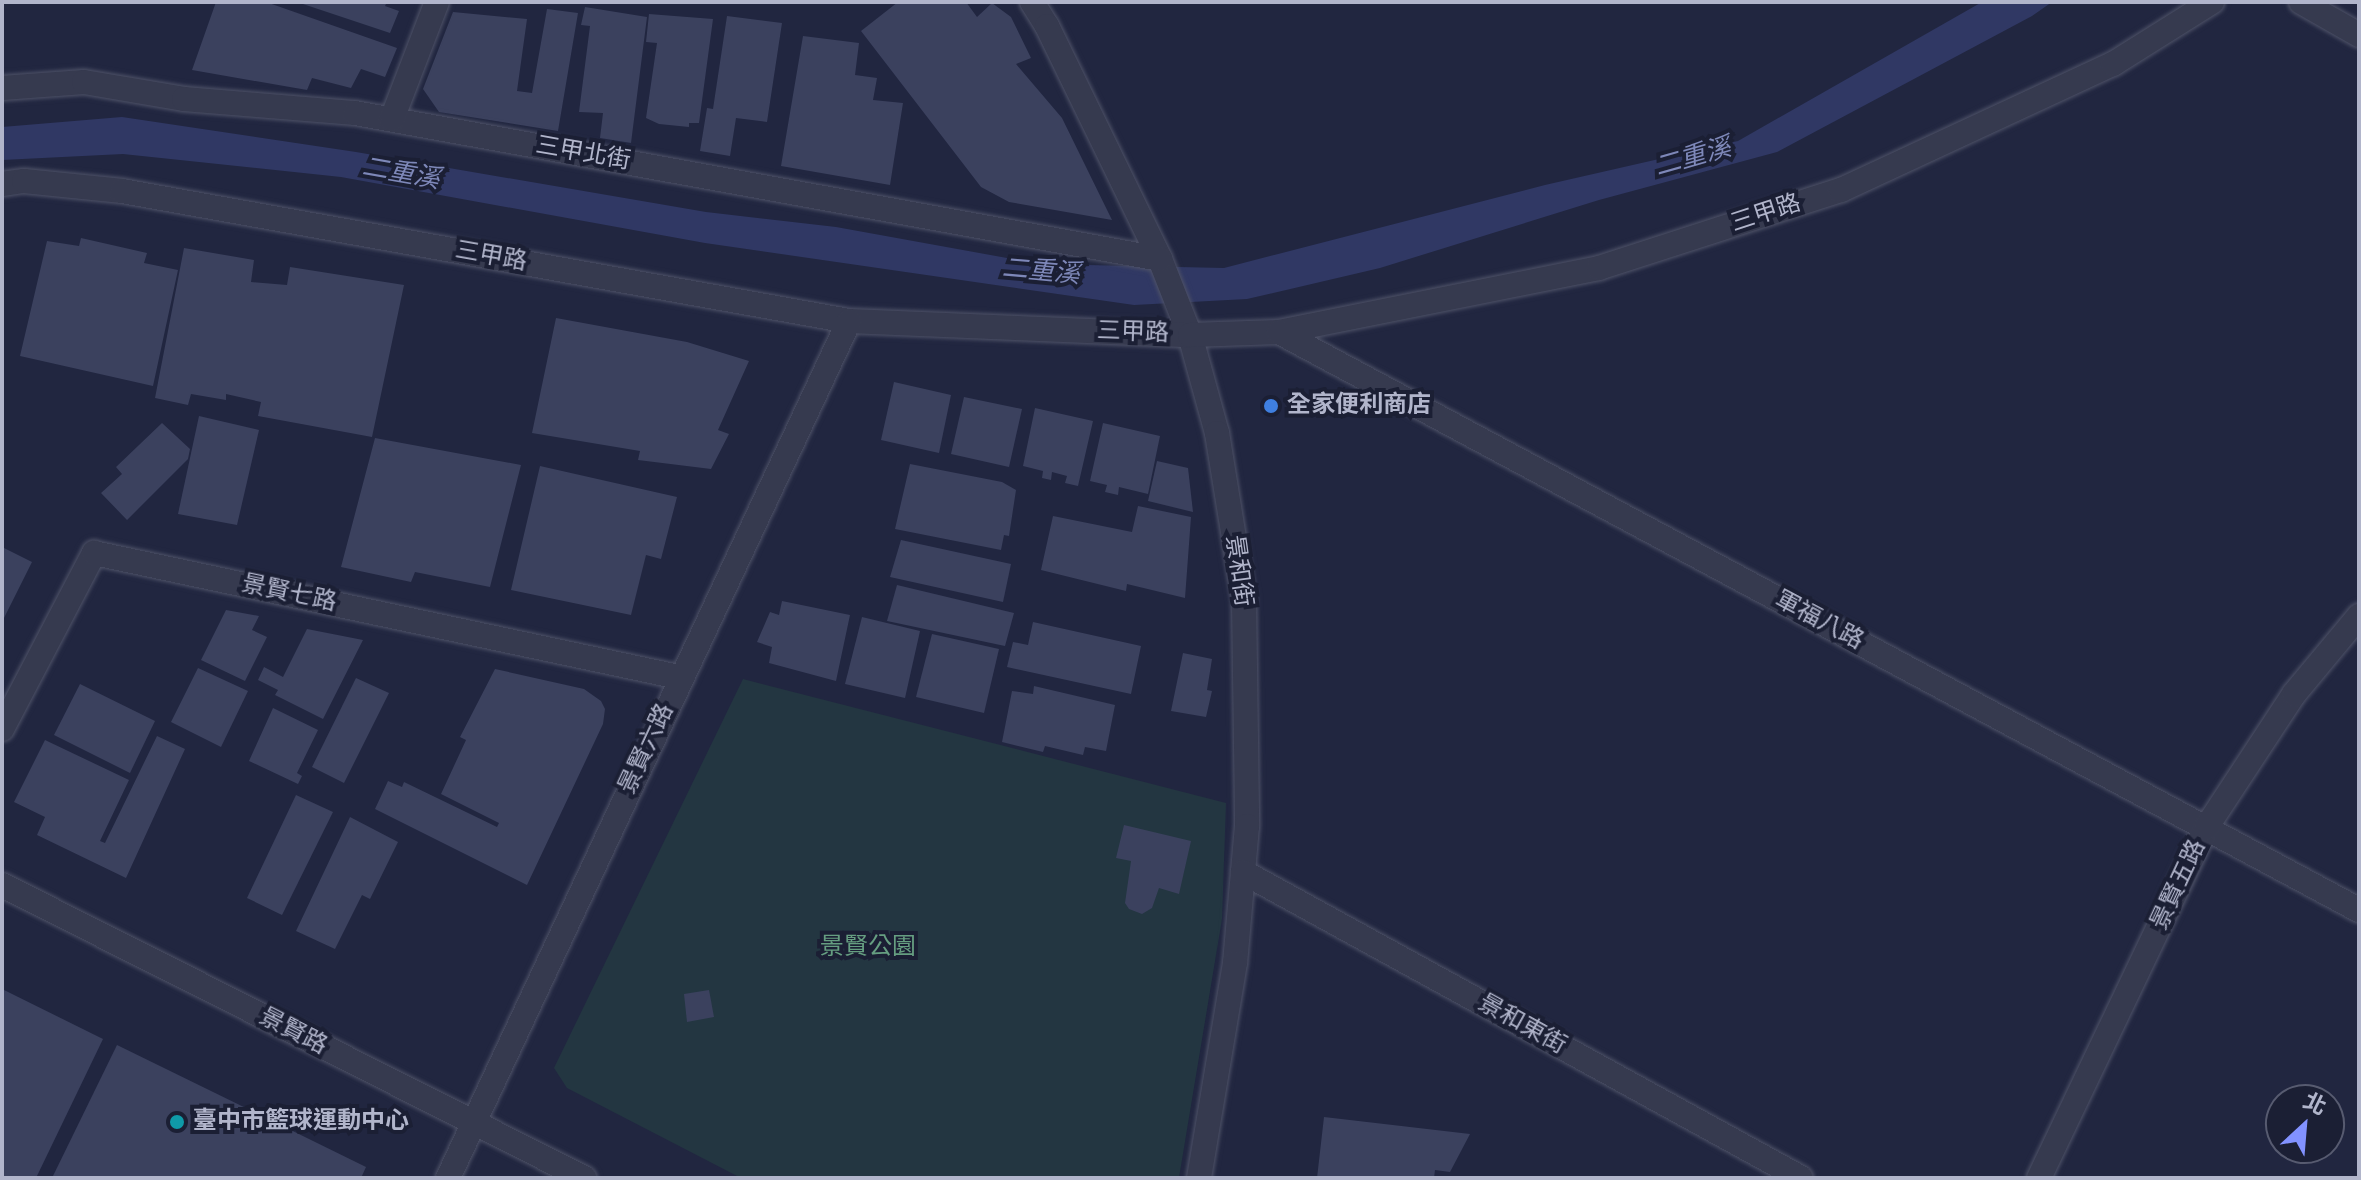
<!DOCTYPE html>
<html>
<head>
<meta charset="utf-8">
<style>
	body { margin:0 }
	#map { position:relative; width:2361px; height:1180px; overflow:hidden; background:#212640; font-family:"Alegreya Sans","Noto Sans TC",sans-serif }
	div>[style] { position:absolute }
	.green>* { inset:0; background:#233641 }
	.water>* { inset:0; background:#303864 }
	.building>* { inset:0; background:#3b415e }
	.roads { filter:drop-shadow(0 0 2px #4e5267) drop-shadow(0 0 2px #4e5267) }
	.minor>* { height:24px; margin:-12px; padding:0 12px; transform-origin:12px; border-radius:12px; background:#363a4f }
	.tertiary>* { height:24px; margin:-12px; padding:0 12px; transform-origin:12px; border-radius:12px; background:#363a4f }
	.dots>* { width:22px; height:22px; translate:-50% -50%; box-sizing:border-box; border:4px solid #1b1f34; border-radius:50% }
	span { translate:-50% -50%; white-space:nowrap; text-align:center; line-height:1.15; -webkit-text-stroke:8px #1b1f34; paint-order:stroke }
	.street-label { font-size:24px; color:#b1b5cb }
	.poi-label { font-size:24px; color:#b1b5cb; font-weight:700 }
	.left { translate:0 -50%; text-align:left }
	.park-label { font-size:24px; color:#669e81 }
	.water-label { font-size:26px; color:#7e88b9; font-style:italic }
	.frame { position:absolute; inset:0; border:4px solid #b1b5cb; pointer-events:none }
	.north { position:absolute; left:2265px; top:1084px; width:80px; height:80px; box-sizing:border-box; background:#1b1f34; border:2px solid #575b70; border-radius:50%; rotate:26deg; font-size:22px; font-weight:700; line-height:32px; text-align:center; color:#b1b5cb }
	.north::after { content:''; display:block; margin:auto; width:28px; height:36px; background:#8292ff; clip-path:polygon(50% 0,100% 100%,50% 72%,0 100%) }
</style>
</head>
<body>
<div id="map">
	<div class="green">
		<i style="clip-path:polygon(743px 679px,1226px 803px,1222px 919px,1179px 1178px,741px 1178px,567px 1088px,554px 1068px)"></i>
	</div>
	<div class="water">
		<i style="clip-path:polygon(1982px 2px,2052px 2px,2032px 16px,1777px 152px,1599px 200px,1380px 268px,1247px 299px,1134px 305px,705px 243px,341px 177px,123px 154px,2px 160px,2px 127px,122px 117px,356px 152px,706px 212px,836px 227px,1040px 264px,1224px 268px,1545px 185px,1738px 141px)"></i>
	</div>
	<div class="building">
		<i style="clip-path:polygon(216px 2px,266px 2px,397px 48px,385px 77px,361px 69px,351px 88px,312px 78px,307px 90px,192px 70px)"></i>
		<i style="clip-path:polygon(297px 2px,387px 2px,385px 6px,399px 11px,390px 33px)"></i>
		<i style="clip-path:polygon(898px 2px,966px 2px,977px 17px,992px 3px,1011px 17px,1031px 58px,1016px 64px,1062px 118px,1112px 220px,1009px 202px,981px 187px,861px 31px)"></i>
		<i style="clip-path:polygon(585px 7px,647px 17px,631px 143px,600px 138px,603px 113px,579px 112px,590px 26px,581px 25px)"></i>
		<i style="clip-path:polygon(547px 9px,578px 13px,558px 131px,439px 112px,423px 89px,453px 12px,527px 19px,517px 91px,532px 93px)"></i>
		<i style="clip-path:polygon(649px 14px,713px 19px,699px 123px,689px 123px,689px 127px,659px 124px,646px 118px,657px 43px,646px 42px)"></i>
		<i style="clip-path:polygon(727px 16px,782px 23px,767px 122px,736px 118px,730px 156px,700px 151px,707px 108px,713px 109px)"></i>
		<i style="clip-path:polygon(803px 36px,859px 43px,855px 75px,877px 78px,873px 100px,903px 103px,890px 185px,781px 166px)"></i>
		<i style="clip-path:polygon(81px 238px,147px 253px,144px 263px,178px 270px,153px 386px,20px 356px,47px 241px,79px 246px)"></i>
		<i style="clip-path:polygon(184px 248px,254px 260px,251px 282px,287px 285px,290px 267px,404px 285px,372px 437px,258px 416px,261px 402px,226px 394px,226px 400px,191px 394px,188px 405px,155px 398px)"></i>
		<i style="clip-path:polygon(556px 318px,687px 342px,749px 361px,718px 430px,729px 434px,711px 469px,638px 460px,640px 451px,532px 433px)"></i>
		<i style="clip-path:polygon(894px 382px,951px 395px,939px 453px,881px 440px)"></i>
		<i style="clip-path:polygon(964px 397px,1022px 409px,1009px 467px,951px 454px)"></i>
		<i style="clip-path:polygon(1035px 408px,1093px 421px,1078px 486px,1065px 483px,1067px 476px,1052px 472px,1051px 480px,1042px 478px,1043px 471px,1023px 466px)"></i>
		<i style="clip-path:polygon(199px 416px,259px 430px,237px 525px,178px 514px)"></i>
		<i style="clip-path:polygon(162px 423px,190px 449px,188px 459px,127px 520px,101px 493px,122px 474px,116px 467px)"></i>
		<i style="clip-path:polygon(1103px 423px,1160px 436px,1148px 494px,1119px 487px,1118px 495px,1105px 492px,1107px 485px,1090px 481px)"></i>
		<i style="clip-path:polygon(375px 438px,521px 465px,490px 587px,415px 572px,411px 582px,341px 567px)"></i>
		<i style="clip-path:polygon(1157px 461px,1188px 468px,1193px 512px,1148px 501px)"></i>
		<i style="clip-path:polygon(910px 464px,1002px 482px,1016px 490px,1009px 536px,1004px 535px,1001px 550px,895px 529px)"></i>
		<i style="clip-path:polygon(540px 466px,677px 497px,661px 559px,646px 555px,631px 615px,511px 590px)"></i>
		<i style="clip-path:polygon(1138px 506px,1191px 517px,1185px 598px,1127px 584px,1126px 591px,1041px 570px,1053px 516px,1132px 532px)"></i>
		<i style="clip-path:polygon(901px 540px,1011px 564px,1003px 602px,890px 577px)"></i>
		<i style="clip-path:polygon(2px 547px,32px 562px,2px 622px)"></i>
		<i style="clip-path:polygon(897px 585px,1014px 613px,1005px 646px,887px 621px)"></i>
		<i style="clip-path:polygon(782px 601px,850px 615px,836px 681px,769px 663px,772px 647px,757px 642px,770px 612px,779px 615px)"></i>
		<i style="clip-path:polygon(226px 610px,259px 616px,252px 630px,267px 637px,245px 681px,201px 660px)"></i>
		<i style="clip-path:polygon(862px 617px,920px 631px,905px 698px,845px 684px)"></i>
		<i style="clip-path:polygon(1033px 622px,1141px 646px,1131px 694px,1007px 667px,1013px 642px,1028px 645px)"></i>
		<i style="clip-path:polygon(307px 629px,363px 640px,323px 719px,275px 695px,278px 690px,258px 680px,264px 667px,283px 677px)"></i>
		<i style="clip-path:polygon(932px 634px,999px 649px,984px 713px,916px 697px)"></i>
		<i style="clip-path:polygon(1183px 653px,1212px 659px,1207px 690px,1212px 691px,1206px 717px,1171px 711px)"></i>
		<i style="clip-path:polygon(198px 668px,248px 691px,221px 747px,171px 722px)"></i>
		<i style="clip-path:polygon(495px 669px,584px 689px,601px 701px,605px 709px,603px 724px,527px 885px,375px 809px,388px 781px,402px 787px,404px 782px,497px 827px,499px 823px,441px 794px,466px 740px,460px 737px)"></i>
		<i style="clip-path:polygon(356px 678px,389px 693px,344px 783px,312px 767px)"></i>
		<i style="clip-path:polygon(80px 684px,155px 721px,130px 773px,54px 735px)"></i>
		<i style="clip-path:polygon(1034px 686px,1115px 705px,1106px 751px,1085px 747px,1083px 755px,1045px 746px,1043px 752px,1002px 742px,1012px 691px,1033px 694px)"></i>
		<i style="clip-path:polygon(273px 708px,318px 730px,297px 773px,302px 776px,298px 784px,249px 761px)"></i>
		<i style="clip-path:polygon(157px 736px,185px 749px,126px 878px,37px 835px,45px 817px,14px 802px,45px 740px,129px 780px,100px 841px,105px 843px)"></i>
		<i style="clip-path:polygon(296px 795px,333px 812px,282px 915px,247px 898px)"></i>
		<i style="clip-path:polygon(350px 817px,398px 842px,370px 899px,362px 895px,335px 949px,296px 931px)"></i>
		<i style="clip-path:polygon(1124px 825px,1191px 841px,1179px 894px,1159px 888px,1152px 908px,1142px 914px,1129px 909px,1125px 903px,1131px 861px,1116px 858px)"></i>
		<i style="clip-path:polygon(2px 989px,103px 1039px,36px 1178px,2px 1178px)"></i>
		<i style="clip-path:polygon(709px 990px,714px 1017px,687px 1022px,684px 994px)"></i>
		<i style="clip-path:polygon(117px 1045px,366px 1167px,361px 1178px,52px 1178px)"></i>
		<i style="clip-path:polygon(1324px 1117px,1470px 1134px,1450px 1172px,1435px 1170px,1434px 1178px,1317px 1178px)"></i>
	</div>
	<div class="roads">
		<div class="minor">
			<i style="left:1032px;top:2px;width:28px;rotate:58deg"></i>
			<i style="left:1047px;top:26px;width:259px;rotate:64.1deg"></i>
			<i style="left:1160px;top:259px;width:82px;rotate:68.5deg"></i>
			<i style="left:1190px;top:335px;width:102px;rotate:74.6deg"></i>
			<i style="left:1217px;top:433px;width:168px;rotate:80.8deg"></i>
			<i style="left:1244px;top:599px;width:227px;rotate:89.2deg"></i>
			<i style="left:1247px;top:826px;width:46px;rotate:95deg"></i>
			<i style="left:1243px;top:872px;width:91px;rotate:95deg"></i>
			<i style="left:1235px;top:963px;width:218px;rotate:99.5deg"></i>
			<i style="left:2301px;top:2px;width:67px;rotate:29.6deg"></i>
			<i style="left:2px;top:88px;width:82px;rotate:-4.2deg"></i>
			<i style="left:84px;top:82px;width:101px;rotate:9.6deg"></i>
			<i style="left:184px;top:99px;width:172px;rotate:4.7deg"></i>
			<i style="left:355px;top:113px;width:818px;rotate:10.28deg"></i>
			<i style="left:392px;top:119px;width:125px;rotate:-69deg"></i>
			<i style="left:2px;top:184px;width:22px;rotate:-8deg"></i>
			<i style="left:24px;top:181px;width:99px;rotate:5.8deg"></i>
			<i style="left:122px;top:191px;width:739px;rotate:10.14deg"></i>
			<i style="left:849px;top:321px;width:341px;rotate:2.4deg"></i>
			<i style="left:1190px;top:335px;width:89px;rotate:-1.9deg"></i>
			<i style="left:1279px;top:332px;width:326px;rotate:-11.3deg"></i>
			<i style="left:1599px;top:268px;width:254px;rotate:-17.9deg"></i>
			<i style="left:1841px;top:190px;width:300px;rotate:-24.9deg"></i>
			<i style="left:2113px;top:64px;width:117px;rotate:-32.1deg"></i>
			<i style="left:1279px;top:332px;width:1225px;rotate:28.16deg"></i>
			<i style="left:2px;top:729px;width:199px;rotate:-62.4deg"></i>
			<i style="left:94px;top:553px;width:598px;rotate:11.97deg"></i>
			<i style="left:1243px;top:872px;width:636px;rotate:28.74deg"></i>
			<i style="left:448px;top:1178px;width:946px;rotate:-64.92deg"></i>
			<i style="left:2039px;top:1178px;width:388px;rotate:-64.5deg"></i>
			<i style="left:2206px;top:828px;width:160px;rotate:-56.7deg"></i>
			<i style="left:2294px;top:694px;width:102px;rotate:-50.2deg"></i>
		</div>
		<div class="tertiary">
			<i style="left:2px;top:885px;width:652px;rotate:26.72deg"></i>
		</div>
	</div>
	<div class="dots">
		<i style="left:1271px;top:406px;background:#3f7fe0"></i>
		<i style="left:177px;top:1122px;background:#0f9aa8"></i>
	</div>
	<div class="street-label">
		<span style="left:583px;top:154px;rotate:10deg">三甲北街</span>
		<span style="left:1766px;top:214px;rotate:-18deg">三甲路</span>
		<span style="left:491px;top:257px;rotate:10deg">三甲路</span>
		<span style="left:1133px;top:333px;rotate:2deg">三甲路</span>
		<span style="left:1238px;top:571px;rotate:82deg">景和街</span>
		<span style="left:289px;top:594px;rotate:12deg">景賢七路</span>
		<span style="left:1819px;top:621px;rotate:28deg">軍福八路</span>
		<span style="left:647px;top:749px;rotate:-65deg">景賢六路</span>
		<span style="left:2179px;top:885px;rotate:-65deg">景賢五路</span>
		<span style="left:1522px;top:1025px;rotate:29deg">景和東街</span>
		<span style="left:293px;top:1032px;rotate:27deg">景賢路</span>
	</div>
	<div class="poi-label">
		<span class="left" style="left:1287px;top:406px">全家便利商店</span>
		<span class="left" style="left:193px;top:1122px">臺中市籃球運動中心</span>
	</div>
	<div class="park-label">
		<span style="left:868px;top:948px">景賢公園</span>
	</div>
	<div class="water-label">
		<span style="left:1693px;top:158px;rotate:-16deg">二重溪</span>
		<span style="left:401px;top:174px;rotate:10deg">二重溪</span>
		<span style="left:1041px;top:272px;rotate:5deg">二重溪</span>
	</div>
	<div class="frame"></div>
	<div class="north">北</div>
</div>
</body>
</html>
